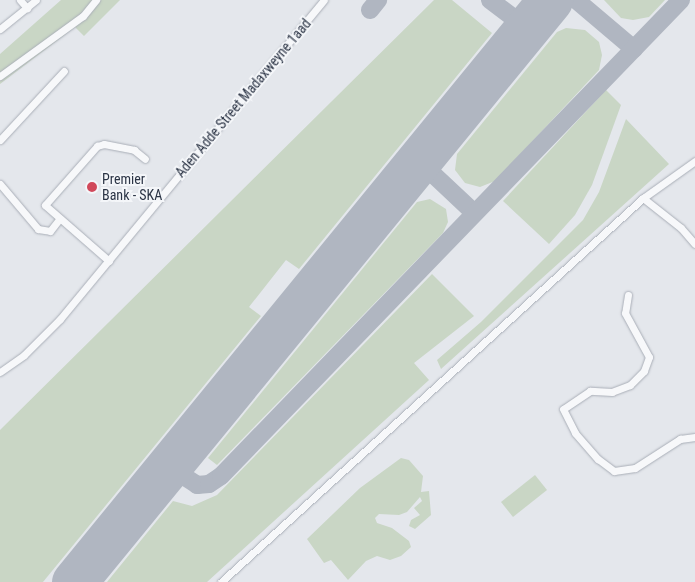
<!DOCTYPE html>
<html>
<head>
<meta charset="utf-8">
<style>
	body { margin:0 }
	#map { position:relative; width:695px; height:582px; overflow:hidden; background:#e4e7ec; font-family:"Roboto Condensed",sans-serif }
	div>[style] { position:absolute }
	.green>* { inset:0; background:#c9d6c5 }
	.taxiway>* { height:18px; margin:-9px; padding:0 9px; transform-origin:9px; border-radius:9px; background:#b0b6c1 }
	.runway>* { height:45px; margin:-22.5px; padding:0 22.5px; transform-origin:22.5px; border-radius:22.5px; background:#b0b6c1 }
	.roads { filter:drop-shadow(0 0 1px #a9aeb7) drop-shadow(0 0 1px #a9aeb7) }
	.street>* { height:7px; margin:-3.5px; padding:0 3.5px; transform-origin:3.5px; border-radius:3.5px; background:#f7f8fa }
	.dots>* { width:14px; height:14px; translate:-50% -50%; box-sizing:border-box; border:2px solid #f4f6f9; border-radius:50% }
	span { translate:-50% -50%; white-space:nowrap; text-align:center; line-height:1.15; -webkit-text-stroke:4px #f4f6f9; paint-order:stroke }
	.street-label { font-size:14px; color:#2b3445 }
	.poi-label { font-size:14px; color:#2b3445 }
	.left { translate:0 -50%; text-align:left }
</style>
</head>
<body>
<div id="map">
	<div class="green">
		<i style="clip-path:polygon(61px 0,120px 0,84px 36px,75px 27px,0 84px,0 54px)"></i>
		<i style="clip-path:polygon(434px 0,452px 0,492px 33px,299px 269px,286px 260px,249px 307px,261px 316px,43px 582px,0 582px,0 430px)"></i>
		<i style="clip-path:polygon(604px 0,665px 0,649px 17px,633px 20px,621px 18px)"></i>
		<i style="clip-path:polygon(566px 28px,585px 30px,599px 42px,602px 55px,599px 70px,495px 181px,480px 187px,465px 183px,455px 170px,457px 154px,557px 32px)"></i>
		<i style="clip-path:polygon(606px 90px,621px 105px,592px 185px,575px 215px,549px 244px,503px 201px)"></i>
		<i style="clip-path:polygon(626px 119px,669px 164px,441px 369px,437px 360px,481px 322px,583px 220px,599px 192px)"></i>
		<i style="clip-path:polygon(430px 199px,446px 209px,448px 222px,443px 233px,217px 465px,208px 458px,417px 202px)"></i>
		<i style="clip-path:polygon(432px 274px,474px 316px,414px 363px,429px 380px,207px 582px,107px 582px,173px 501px,192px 506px,217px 495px)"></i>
		<i style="clip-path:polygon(401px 458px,409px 460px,423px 476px,421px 492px,429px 491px,431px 515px,415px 529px,409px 526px,411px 520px,420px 515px,414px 508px,422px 501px,420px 497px,407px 512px,399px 515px,379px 514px,375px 518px,377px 523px,392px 528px,409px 541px,411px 547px,401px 556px,390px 560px,377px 556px,366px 561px,348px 580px,331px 560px,324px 563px,307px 539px,360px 488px)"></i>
		<i style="clip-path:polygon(535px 475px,547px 490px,513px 517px,501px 502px)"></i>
	</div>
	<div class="taxiway">
		<i style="left:490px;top:0;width:46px;rotate:37.1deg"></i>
		<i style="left:576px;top:0;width:76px;rotate:40.2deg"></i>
		<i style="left:370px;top:10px;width:13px;rotate:-51deg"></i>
		<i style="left:419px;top:161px;width:67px;rotate:43.2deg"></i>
		<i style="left:168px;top:466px;width:35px;rotate:33deg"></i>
		<i style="left:197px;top:485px;width:12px;rotate:-5deg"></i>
		<i style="left:209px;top:484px;width:14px;rotate:-34deg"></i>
		<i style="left:221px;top:476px;width:662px;rotate:-45.98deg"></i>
	</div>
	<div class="runway">
		<i style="left:74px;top:582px;width:752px;rotate:-50.72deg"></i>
	</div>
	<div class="roads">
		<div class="street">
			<i style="left:20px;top:0;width:11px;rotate:49deg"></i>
			<i style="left:0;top:29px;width:46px;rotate:-38.9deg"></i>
			<i style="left:0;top:76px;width:102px;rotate:-35.9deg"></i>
			<i style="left:83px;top:16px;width:21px;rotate:-51deg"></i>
			<i style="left:0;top:140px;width:94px;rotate:-47.2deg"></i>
			<i style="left:0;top:184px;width:59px;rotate:49.8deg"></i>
			<i style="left:38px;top:229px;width:12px;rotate:9deg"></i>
			<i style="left:50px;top:231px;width:16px;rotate:-52deg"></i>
			<i style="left:643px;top:198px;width:48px;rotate:38.3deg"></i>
			<i style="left:681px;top:228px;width:21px;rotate:49deg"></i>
			<i style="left:109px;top:261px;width:85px;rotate:-138.8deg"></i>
			<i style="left:45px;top:205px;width:79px;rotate:-48.6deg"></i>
			<i style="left:97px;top:146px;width:7px;rotate:-16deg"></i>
			<i style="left:104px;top:144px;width:31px;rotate:11deg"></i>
			<i style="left:134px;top:150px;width:14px;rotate:39deg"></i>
			<i style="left:628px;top:295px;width:18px;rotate:99deg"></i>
			<i style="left:625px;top:313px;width:50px;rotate:61.4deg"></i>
			<i style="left:649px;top:357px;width:15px;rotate:110deg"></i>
			<i style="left:644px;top:371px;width:20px;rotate:135deg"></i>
			<i style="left:630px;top:385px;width:19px;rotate:159deg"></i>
			<i style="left:612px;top:392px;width:22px;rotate:-177deg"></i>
			<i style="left:590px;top:391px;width:32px;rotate:146deg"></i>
			<i style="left:563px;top:409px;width:27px;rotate:63deg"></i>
			<i style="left:575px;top:433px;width:35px;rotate:49deg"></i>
			<i style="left:598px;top:459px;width:20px;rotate:37deg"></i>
			<i style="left:614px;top:471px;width:21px;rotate:-8deg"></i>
			<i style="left:635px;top:468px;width:54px;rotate:-32.8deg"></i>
			<i style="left:680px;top:439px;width:15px;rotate:-8deg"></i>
			<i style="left:0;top:372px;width:29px;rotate:-35deg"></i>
			<i style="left:24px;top:355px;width:51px;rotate:-45deg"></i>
			<i style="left:60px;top:319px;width:414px;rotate:-50.4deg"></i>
			<i style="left:221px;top:582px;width:571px;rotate:-42.3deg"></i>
			<i style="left:643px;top:198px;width:64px;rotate:-35.4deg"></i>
		</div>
	</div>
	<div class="dots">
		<i style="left:92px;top:187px;background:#d1495b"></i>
	</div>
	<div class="street-label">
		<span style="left:243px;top:98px;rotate:-50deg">Aden Adde Street Madaxweyne 1aad</span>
	</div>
	<div class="poi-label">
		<span class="left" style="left:102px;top:187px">Premier<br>Bank - SKA</span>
	</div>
</div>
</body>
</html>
